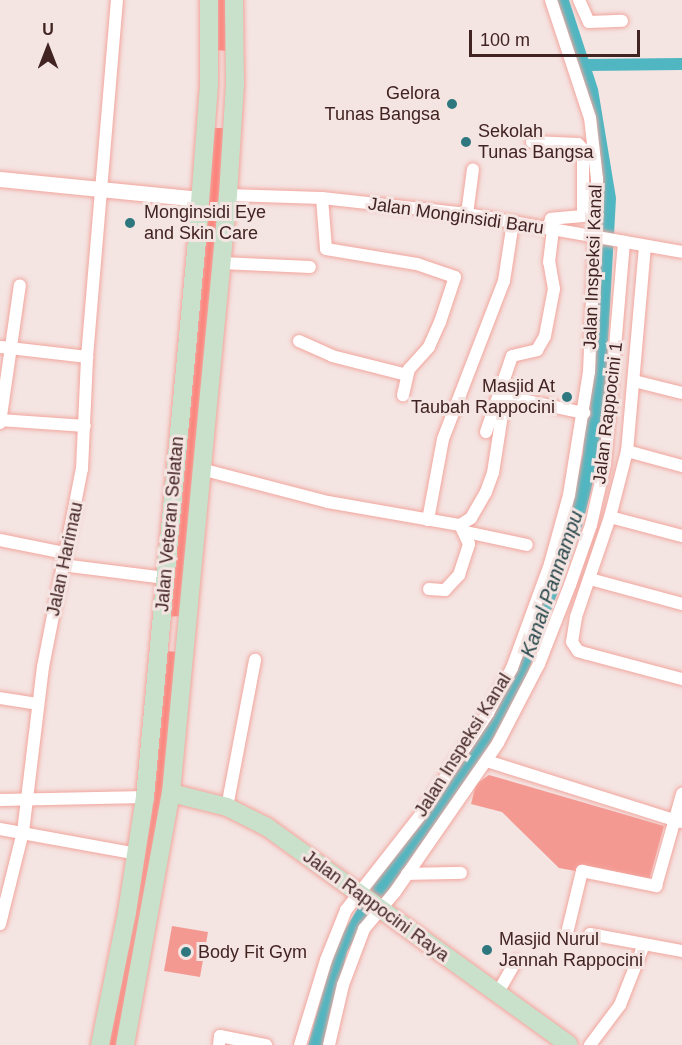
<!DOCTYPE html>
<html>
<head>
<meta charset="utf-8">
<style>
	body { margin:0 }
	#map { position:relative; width:682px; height:1045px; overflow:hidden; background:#f4e4e2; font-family:Arial,sans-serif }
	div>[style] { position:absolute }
	.green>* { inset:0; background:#f49992 }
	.forest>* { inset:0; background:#fe7d75 }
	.water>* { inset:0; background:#50b6c1 }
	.canal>* { height:12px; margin:-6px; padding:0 6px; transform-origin:6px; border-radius:6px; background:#50b6c1 }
	.roads { filter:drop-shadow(0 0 2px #f2a69e) drop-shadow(0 0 2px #f2a69e) }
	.minor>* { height:12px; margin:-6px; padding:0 6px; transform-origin:6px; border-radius:6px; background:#fff }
	.tertiary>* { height:15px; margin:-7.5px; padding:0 7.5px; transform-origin:7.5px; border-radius:7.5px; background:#fff }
	.secondary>* { height:18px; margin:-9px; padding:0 9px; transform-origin:9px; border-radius:9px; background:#c9e1cb }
	.dots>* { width:16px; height:16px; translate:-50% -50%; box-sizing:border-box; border:3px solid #f4e4e2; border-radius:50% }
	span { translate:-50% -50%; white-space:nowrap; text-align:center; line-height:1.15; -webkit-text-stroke:6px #f4e4e2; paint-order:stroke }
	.poi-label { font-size:18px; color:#412321 }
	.right { translate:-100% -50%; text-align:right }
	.left { translate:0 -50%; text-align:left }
	.street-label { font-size:18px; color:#412321 }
	.water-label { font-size:20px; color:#28484b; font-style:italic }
	.north { position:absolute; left:18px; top:18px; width:60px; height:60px; -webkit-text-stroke:4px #f4e4e2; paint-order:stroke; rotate:0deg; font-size:16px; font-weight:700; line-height:24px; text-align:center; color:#412321 }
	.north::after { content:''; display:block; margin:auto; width:21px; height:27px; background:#412321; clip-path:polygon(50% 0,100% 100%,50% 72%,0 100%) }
	.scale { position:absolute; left:469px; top:30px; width:171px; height:27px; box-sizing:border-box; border:3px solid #412321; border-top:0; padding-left:8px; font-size:18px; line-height:21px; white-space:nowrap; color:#412321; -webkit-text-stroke:4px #f4e4e2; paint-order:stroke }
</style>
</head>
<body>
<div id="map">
	<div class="green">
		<i style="clip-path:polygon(489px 775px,664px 826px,648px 884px,559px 868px,502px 812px,471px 804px,476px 784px)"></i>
		<i style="clip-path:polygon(172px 926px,208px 932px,200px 977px,164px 971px)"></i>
	</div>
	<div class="forest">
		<i style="clip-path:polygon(211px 0,230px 0,229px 51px,213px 50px)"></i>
		<i style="clip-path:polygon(207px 128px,227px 128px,181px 616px,165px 617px)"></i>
		<i style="clip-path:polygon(162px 651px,182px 652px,170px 791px,121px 1045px,111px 1045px,102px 1043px)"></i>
	</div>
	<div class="water">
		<i style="clip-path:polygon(556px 0,569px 0,598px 89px,616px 198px,606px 380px,601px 442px,591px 491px,581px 530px,525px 680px,489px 746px,406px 868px,367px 917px,347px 952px,324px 1045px,308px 1045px,336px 945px,369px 889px,471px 750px,519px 661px,559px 559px,583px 453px,595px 135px)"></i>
	</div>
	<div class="canal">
		<i style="left:582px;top:65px;width:100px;rotate:-0.6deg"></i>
	</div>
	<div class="roads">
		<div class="minor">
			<i style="left:579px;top:0;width:24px;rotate:66deg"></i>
			<i style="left:589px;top:22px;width:33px;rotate:-2deg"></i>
			<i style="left:532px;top:142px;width:46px;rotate:2.5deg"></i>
			<i style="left:578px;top:144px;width:7px;rotate:45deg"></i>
			<i style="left:583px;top:149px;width:67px;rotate:90deg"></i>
			<i style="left:583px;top:216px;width:32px;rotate:175deg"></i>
			<i style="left:551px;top:219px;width:10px;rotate:107deg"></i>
			<i style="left:228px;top:195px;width:94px;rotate:1.8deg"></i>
			<i style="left:322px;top:198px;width:146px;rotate:6.3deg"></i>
			<i style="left:467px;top:214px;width:218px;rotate:10deg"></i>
			<i style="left:322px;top:198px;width:51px;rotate:85.5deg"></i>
			<i style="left:326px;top:249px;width:92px;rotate:9.4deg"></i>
			<i style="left:417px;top:264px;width:40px;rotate:18.9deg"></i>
			<i style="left:455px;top:277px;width:47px;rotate:108.4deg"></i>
			<i style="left:440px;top:322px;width:27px;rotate:114deg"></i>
			<i style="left:429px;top:347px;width:30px;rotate:132deg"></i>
			<i style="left:409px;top:369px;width:27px;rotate:103deg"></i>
			<i style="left:467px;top:214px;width:45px;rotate:-82.4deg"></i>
			<i style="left:645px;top:246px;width:206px;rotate:95deg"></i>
			<i style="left:627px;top:451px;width:68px;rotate:104.4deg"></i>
			<i style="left:610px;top:517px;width:106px;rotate:108.8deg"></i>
			<i style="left:576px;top:617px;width:25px;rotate:99deg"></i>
			<i style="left:572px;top:642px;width:11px;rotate:56deg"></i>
			<i style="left:578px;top:651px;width:10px;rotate:17deg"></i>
			<i style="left:588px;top:654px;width:97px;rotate:14.9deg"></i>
			<i style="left:221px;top:263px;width:89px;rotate:2.6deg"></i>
			<i style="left:299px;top:341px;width:36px;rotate:24deg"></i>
			<i style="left:332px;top:356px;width:77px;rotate:14.2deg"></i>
			<i style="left:1px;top:347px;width:87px;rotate:6.6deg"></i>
			<i style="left:634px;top:381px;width:49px;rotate:14deg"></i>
			<i style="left:0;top:420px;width:85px;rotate:4deg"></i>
			<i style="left:0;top:423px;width:139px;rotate:-81.8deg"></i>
			<i style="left:486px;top:432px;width:80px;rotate:-71.1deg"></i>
			<i style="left:512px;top:356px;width:26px;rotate:-13deg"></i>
			<i style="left:537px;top:350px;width:16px;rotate:-60deg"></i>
			<i style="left:545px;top:336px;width:48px;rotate:-79.2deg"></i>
			<i style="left:554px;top:289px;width:27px;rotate:-100deg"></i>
			<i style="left:549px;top:262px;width:32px;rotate:-83deg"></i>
			<i style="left:627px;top:451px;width:57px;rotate:15.3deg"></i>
			<i style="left:201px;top:469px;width:131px;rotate:14.6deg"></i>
			<i style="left:328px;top:502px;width:134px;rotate:9.9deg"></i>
			<i style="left:460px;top:525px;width:13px;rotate:-32deg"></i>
			<i style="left:471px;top:518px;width:30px;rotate:-60deg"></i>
			<i style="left:486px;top:492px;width:20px;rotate:-70deg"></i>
			<i style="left:493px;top:473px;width:72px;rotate:-81.2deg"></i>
			<i style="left:504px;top:402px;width:7px;rotate:-45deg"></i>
			<i style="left:509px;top:397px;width:77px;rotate:12deg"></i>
			<i style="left:610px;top:517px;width:74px;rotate:14.8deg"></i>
			<i style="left:428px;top:520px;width:82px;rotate:-79.5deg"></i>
			<i style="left:443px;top:439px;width:169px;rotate:-68.9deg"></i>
			<i style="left:504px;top:281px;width:60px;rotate:-81.3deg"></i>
			<i style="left:466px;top:532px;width:62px;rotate:12deg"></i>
			<i style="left:0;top:540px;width:65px;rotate:11.5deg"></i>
			<i style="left:62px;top:565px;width:104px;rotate:7.2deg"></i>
			<i style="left:590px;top:579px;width:95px;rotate:15.2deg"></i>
			<i style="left:429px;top:589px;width:16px;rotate:4deg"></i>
			<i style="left:445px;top:590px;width:21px;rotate:-47deg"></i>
			<i style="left:459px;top:575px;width:33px;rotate:-72deg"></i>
			<i style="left:469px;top:544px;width:21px;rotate:-115deg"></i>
			<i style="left:0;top:698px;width:38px;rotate:9deg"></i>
			<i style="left:487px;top:761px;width:203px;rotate:17.5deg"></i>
			<i style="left:0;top:800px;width:145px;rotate:-1.2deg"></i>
			<i style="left:227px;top:807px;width:150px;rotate:-79.2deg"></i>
			<i style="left:0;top:829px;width:139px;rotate:10.3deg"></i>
			<i style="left:407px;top:874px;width:54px;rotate:-1.1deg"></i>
			<i style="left:0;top:924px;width:95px;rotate:-76deg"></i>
			<i style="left:23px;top:832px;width:166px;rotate:-83.1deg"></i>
			<i style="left:43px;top:667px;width:202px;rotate:-78.9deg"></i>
			<i style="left:82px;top:469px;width:112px;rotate:-87.4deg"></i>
			<i style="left:87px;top:357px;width:358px;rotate:-85.2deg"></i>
			<i style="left:568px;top:929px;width:60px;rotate:-76.4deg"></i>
			<i style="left:582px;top:871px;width:76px;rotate:11.5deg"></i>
			<i style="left:656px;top:886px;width:96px;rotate:-74.2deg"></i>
			<i style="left:590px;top:934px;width:94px;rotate:10.5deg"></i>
			<i style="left:497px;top:994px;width:38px;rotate:-60deg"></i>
			<i style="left:219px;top:1045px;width:9px;rotate:-84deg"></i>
			<i style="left:220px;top:1036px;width:47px;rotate:11.1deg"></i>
			<i style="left:300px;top:1045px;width:89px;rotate:-73deg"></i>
			<i style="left:326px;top:960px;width:54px;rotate:-68.2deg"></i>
			<i style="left:346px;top:910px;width:118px;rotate:-51.9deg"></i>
			<i style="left:419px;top:817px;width:125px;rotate:-56.4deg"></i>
			<i style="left:488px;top:713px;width:51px;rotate:-61.9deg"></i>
			<i style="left:512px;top:668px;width:111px;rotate:-69.9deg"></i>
			<i style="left:550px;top:564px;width:72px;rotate:-74.6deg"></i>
			<i style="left:569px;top:495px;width:125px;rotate:-80.8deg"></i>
			<i style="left:589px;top:372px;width:193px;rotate:-87.6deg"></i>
			<i style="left:597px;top:179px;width:61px;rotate:-96.5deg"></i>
			<i style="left:590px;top:118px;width:124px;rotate:-108.3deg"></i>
			<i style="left:329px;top:1045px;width:62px;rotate:-76.9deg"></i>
			<i style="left:343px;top:985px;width:60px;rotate:-69.4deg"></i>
			<i style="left:364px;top:929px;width:48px;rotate:-50deg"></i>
			<i style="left:395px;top:892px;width:181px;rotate:-55.3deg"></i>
			<i style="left:498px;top:743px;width:89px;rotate:-62.6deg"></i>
			<i style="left:539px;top:664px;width:85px;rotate:-68.6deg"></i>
			<i style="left:570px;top:585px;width:64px;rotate:-70.7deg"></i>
			<i style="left:591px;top:525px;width:63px;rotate:-77.1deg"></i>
			<i style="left:605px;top:464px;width:223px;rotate:-85.1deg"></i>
			<i style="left:590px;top:1045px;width:50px;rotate:-53.1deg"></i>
			<i style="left:620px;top:1005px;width:62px;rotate:-68.4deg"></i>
		</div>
		<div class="tertiary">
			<i style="left:0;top:179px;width:201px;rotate:5.7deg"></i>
		</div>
		<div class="secondary">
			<i style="left:171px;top:793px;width:58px;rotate:14deg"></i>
			<i style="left:227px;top:807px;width:45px;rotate:26.6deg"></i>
			<i style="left:267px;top:827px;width:372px;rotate:35.8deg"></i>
			<i style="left:100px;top:1045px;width:136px;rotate:-78.5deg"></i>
			<i style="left:127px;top:912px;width:116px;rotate:-81.1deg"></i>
			<i style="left:145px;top:797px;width:558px;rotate:-84.66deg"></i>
			<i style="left:197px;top:241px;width:157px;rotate:-85.6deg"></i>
			<i style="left:209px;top:84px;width:84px;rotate:-90deg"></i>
			<i style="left:125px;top:1045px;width:256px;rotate:-79.7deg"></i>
			<i style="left:171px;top:793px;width:601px;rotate:-84.56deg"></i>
			<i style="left:228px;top:195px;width:110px;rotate:-86.4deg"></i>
			<i style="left:235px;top:85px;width:85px;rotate:-90.7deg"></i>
		</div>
	</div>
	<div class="dots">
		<i style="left:452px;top:104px;background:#2e777f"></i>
		<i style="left:466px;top:142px;background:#2e777f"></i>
		<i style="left:130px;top:223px;background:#2e777f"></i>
		<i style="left:567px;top:397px;background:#2e777f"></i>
		<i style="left:487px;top:950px;background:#2e777f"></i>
		<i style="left:186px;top:952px;background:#2e777f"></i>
	</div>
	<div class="poi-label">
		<span class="right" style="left:440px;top:104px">Gelora<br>Tunas Bangsa</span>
		<span class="left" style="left:478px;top:142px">Sekolah<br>Tunas Bangsa</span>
		<span class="left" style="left:144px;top:223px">Monginsidi Eye<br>and Skin Care</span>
		<span class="right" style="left:555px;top:397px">Masjid At<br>Taubah Rappocini</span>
		<span class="left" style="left:499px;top:950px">Masjid Nurul<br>Jannah Rappocini</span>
		<span class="left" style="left:198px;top:952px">Body Fit Gym</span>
	</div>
	<div class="street-label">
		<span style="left:456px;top:216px;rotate:8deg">Jalan Monginsidi Baru</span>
		<span style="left:593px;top:267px;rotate:-88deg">Jalan Inspeksi Kanal</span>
		<span style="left:608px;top:413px;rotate:-83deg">Jalan Rappocini 1</span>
		<span style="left:170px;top:524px;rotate:-85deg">Jalan Veteran Selatan</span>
		<span style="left:65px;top:559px;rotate:-78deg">Jalan Harimau</span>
		<span style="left:463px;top:745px;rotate:-58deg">Jalan Inspeksi Kanal</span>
		<span style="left:376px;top:906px;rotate:36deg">Jalan Rappocini Raya</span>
	</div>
	<div class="water-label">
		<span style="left:552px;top:584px;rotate:-71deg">Kanal Pannampu</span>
	</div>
	<div class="north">U</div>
	<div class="scale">100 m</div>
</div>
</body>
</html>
